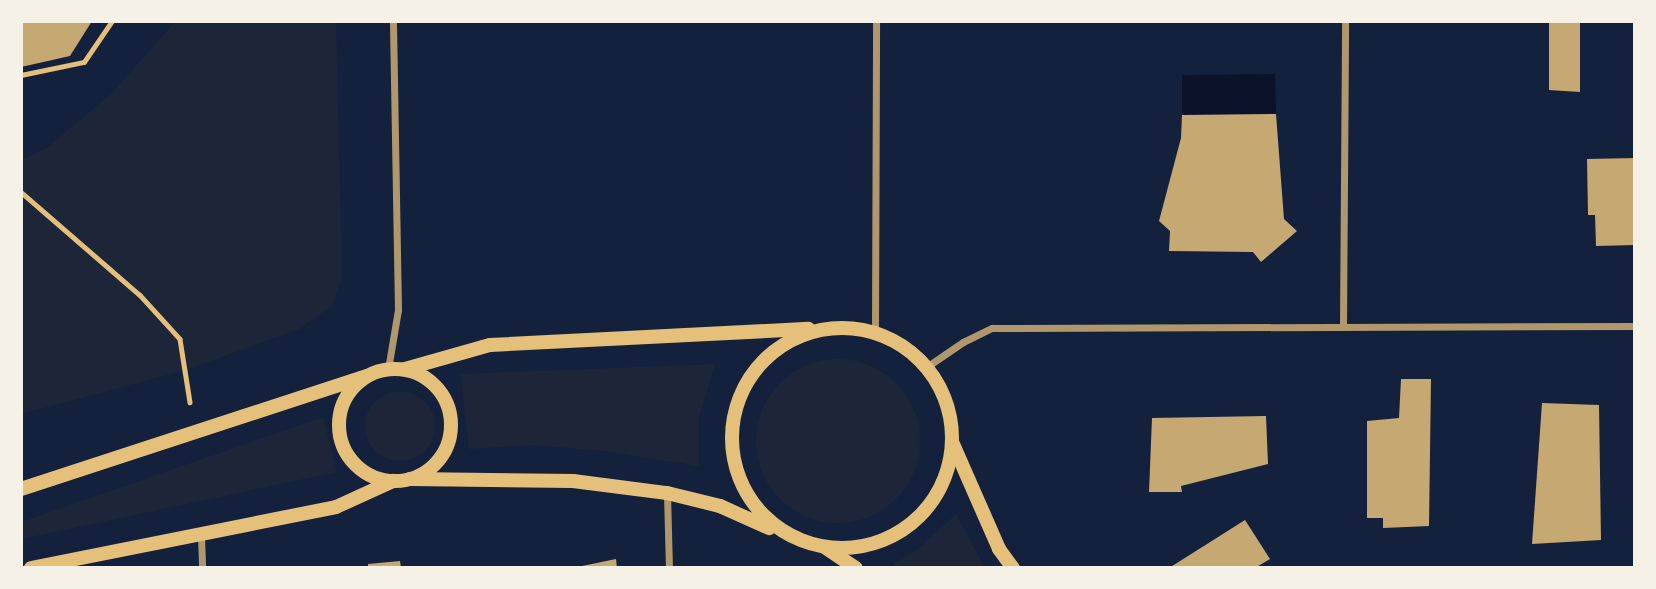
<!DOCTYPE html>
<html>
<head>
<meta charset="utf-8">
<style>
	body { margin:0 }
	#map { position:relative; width:1656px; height:589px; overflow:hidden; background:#14213d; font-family:"Alegreya Sans",sans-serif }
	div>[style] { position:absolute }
	.green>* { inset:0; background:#1d2539 }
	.round { border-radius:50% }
	.water>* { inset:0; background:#0b132b }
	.building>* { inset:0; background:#c6a872 }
	.path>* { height:4.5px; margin:-2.25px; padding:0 2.25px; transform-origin:2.25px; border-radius:2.25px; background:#e5c07b }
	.minor>* { height:7px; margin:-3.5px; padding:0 3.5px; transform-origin:3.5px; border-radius:3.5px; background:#b1986c }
	.secondary>* { height:14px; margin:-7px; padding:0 7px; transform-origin:7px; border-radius:7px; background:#e5c07b }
	.secondary>.ring { margin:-7px; padding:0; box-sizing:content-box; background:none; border:14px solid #e5c07b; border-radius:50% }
	span { translate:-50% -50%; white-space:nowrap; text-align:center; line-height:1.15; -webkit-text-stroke:5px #f6f1e7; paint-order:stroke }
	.frame { position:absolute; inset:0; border:23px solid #f6f1e7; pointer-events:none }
</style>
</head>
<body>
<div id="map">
	<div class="green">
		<i style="clip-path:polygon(176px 21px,336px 21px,342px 277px,332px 306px,299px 329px,186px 370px,21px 414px,21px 160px,48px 147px,112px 93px)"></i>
		<i class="round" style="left:756px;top:359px;width:164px;height:164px"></i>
		<i style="clip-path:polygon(715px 364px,699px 417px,699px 466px,604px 451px,534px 445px,469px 449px,461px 374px)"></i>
		<i class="round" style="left:365px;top:391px;width:70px;height:70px"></i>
		<i style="clip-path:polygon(323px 417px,337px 472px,21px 539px,21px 522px)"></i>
		<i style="clip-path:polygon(956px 514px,985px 568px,899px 568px,893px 564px,917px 550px)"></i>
	</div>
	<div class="water">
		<i style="clip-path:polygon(1275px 74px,1276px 114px,1182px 115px,1182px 75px)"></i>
	</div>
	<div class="building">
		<i style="clip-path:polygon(21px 21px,92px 21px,70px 56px,21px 67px)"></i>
		<i style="clip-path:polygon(1549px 21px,1580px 21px,1580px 92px,1549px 90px)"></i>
		<i style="clip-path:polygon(1276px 114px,1284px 219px,1297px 231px,1261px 262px,1253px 252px,1169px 251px,1170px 231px,1159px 221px,1181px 138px,1182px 115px)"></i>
		<i style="clip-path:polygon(1635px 158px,1635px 245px,1596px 246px,1595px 215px,1588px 215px,1587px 159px)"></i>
		<i style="clip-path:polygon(1401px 379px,1431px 379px,1429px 526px,1383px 528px,1383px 518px,1367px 518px,1367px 421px,1399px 418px)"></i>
		<i style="clip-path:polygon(1542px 403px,1599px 405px,1601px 540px,1532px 544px)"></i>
		<i style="clip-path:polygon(1266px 416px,1268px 464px,1181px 486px,1182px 492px,1149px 492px,1152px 418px)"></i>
		<i style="clip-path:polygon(1245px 520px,1270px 559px,1255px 568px,1169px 568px)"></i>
		<i style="clip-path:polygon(616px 559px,617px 568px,577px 568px,577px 567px)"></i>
		<i style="clip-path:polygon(400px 561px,401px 568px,368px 568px,368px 564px)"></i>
	</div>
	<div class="path">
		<i style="left:21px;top:75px;width:64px;rotate:-11.7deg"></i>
		<i style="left:84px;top:62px;width:50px;rotate:-55.7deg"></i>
		<i style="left:21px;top:192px;width:157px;rotate:40.9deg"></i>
		<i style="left:140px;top:295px;width:59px;rotate:47.7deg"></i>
		<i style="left:180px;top:339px;width:64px;rotate:81deg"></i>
	</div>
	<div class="minor">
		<i style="left:1343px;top:325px;width:304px;rotate:-89.6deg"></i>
		<i style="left:875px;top:332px;width:311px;rotate:-89.8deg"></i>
		<i style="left:925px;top:368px;width:46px;rotate:-34.4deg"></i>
		<i style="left:963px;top:342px;width:32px;rotate:-26deg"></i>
		<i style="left:992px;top:328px;width:643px;rotate:-0.18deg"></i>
		<i style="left:388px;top:369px;width:60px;rotate:-80.4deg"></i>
		<i style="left:398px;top:310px;width:289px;rotate:-91deg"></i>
		<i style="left:667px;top:493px;width:75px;rotate:88.5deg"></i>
		<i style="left:201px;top:535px;width:33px;rotate:88deg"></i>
	</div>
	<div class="secondary">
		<i class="ring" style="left:732px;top:328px;width:206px;height:206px"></i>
		<i class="ring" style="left:339px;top:369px;width:98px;height:98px"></i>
		<i style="left:405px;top:369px;width:88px;rotate:-15.8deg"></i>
		<i style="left:490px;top:345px;width:319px;rotate:-2.9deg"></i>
		<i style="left:953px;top:444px;width:115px;rotate:66.3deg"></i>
		<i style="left:999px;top:549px;width:24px;rotate:54deg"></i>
		<i style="left:410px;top:479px;width:163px;rotate:0.7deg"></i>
		<i style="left:573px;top:481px;width:95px;rotate:7.3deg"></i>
		<i style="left:667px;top:493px;width:55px;rotate:13.8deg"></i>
		<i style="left:720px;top:506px;width:54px;rotate:24.2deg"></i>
		<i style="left:21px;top:489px;width:364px;rotate:-18.1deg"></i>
		<i style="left:826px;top:548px;width:36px;rotate:34deg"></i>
		<i style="left:31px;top:568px;width:311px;rotate:-11.3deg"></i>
		<i style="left:336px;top:507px;width:63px;rotate:-24.5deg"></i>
	</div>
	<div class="frame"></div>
</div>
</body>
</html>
